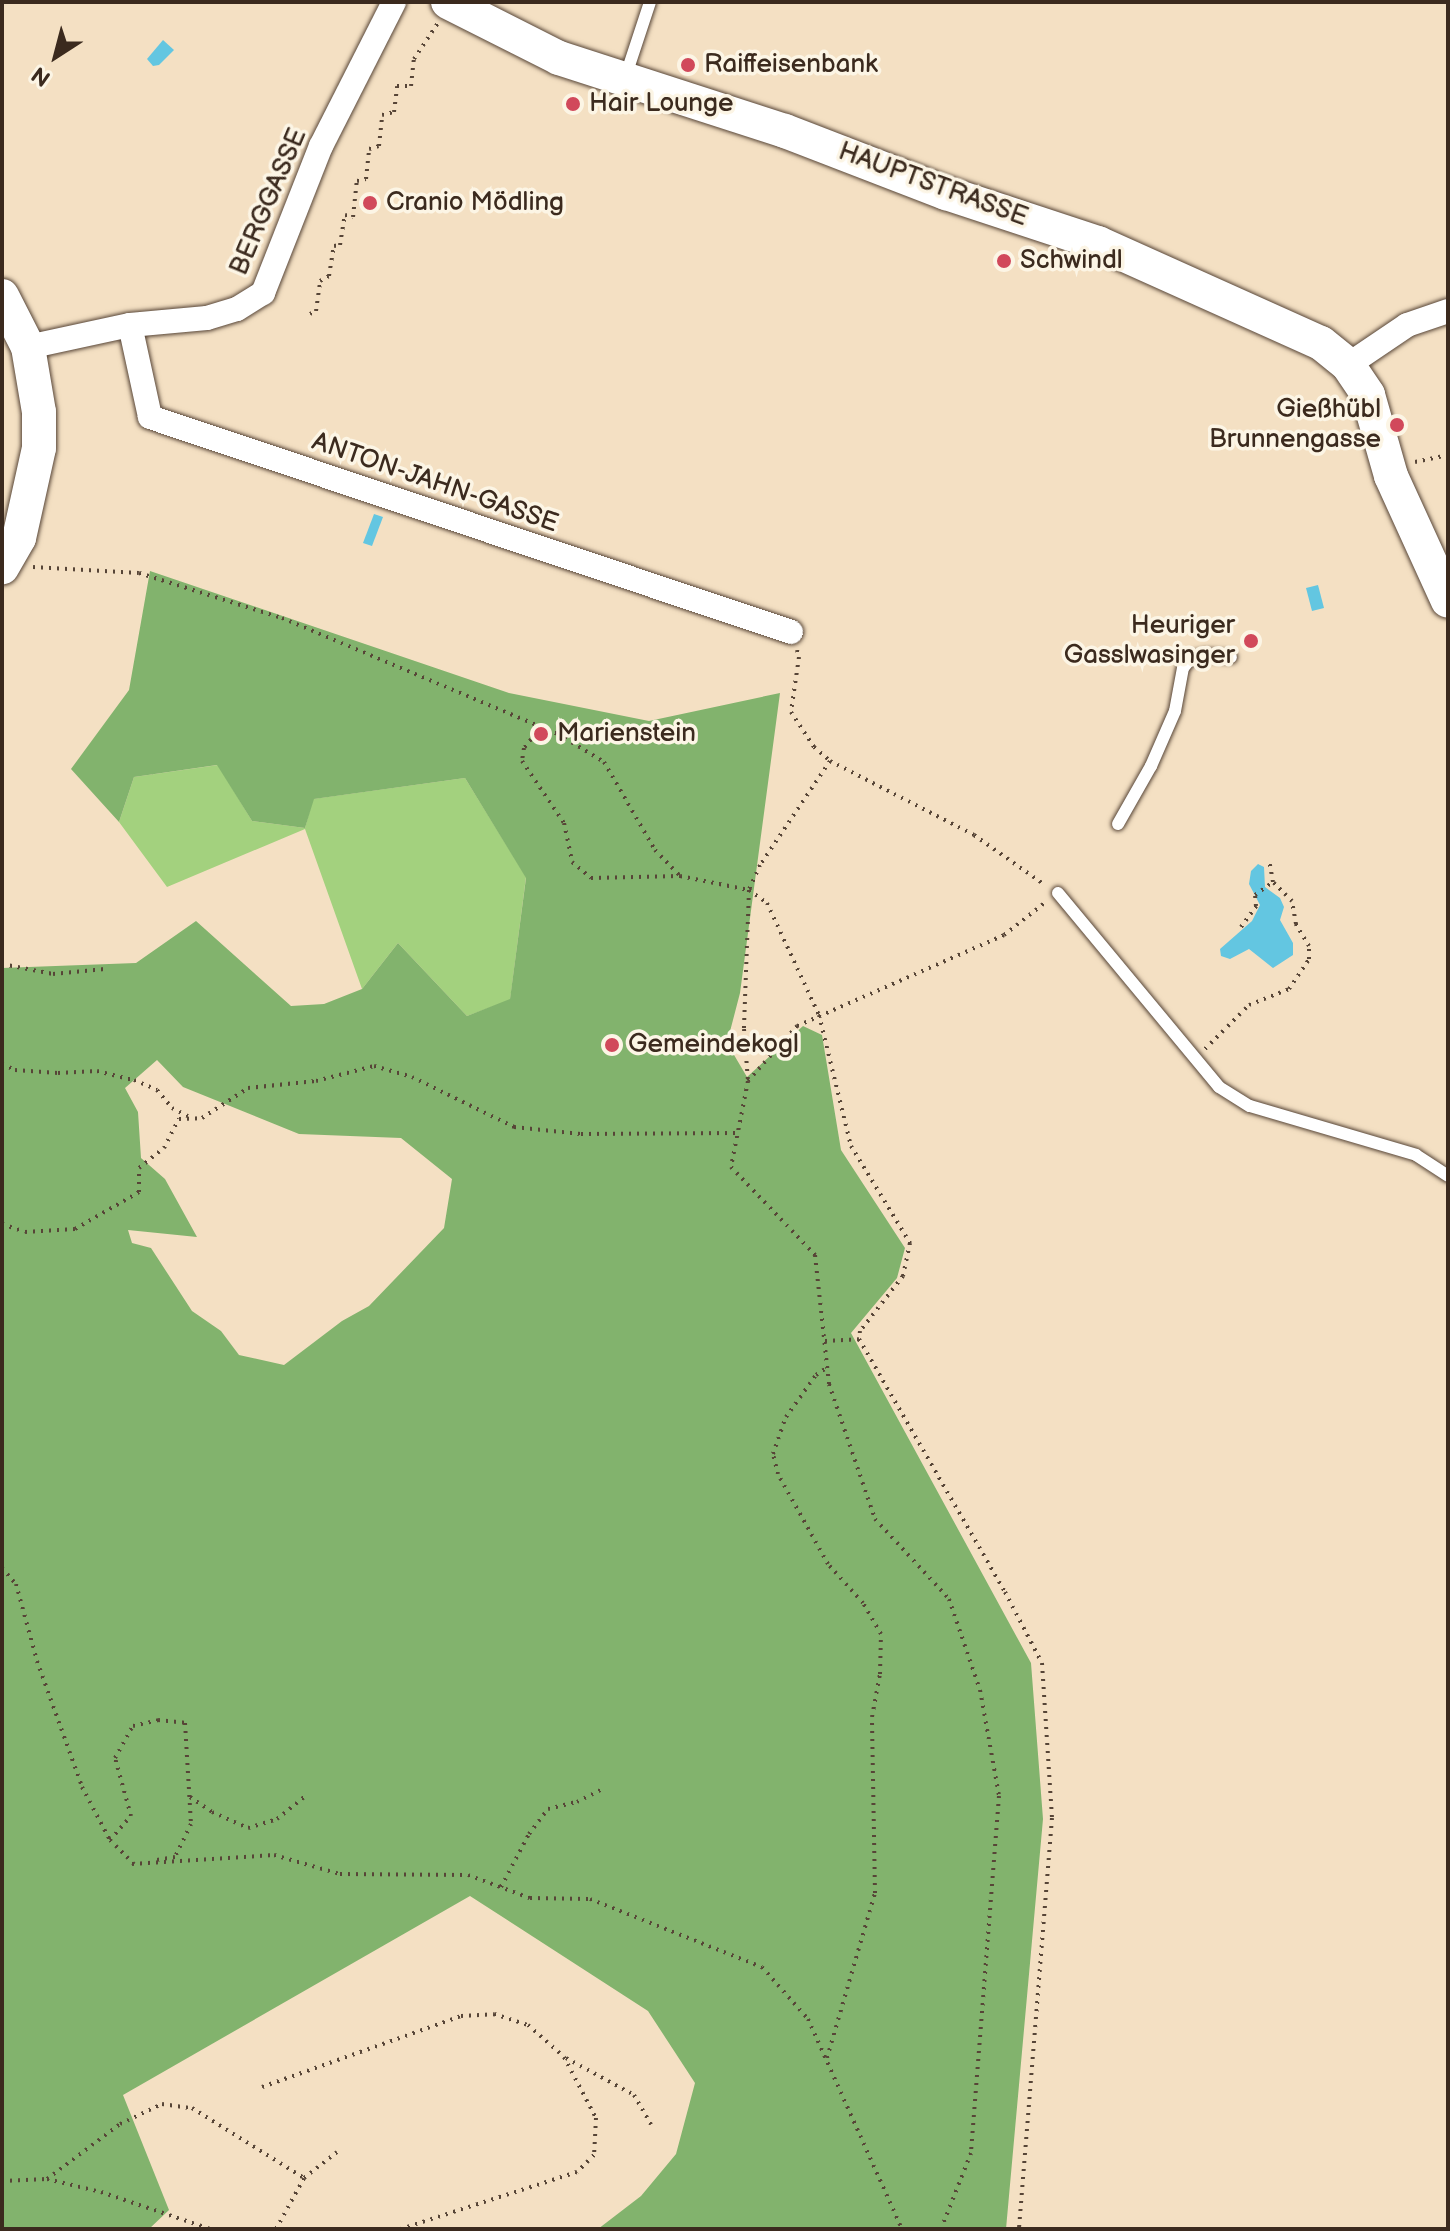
<!DOCTYPE html>
<html>
<head>
<meta charset="utf-8">
<style>
	body { margin:0 }
	#map { position:relative; width:1450px; height:2231px; overflow:hidden; background:#f4e0c3; font-family:"Balsamiq Sans",sans-serif }
	div>[style] { position:absolute }
	.green>* { inset:0; background:#a3d17e }
	.forest>* { inset:0; background:#82b36d }
	.water>* { inset:0; background:#63c6e1 }
	.path>* { height:4px; margin-top:-2px; transform-origin:0; background:repeating-linear-gradient(90deg,#574537 0 2px,transparent 0 8px) }
	.roads { filter:drop-shadow(0 0 2px #574537) drop-shadow(0 0 2px #574537) }
	.lane>* { height:12px; margin:-6px; padding:0 6px; transform-origin:6px; border-radius:6px; background:#fff }
	.street>* { height:24px; margin:-12px; padding:0 12px; transform-origin:12px; border-radius:12px; background:#fff }
	.secondary>* { height:34px; margin:-17px; padding:0 17px; transform-origin:17px; border-radius:17px; background:#fff }
	.dots>* { width:22px; height:22px; translate:-50% -50%; box-sizing:border-box; border:4px solid #fcf5e5; border-radius:50% }
	span { translate:-50% -50%; white-space:nowrap; text-align:center; line-height:1.15; -webkit-text-stroke:7px #fcf5e5; paint-order:stroke }
	.poi-label { font-size:26px; color:#3b2a1e }
	.left { translate:0 -50%; text-align:left }
	.right { translate:-100% -50%; text-align:right }
	.street-label { font-size:26px; color:#3b2a1e }
	.frame { position:absolute; inset:0; border:4px solid #3b2a1e; pointer-events:none }
	.north { position:absolute; left:16px; top:16px; width:80px; height:80px; -webkit-text-stroke:6px #fcf5e5; paint-order:stroke; rotate:216deg; font-size:22px; font-weight:700; line-height:32px; text-align:center; color:#3b2a1e }
	.north::after { content:''; display:block; margin:auto; width:28px; height:36px; background:#3b2a1e; clip-path:polygon(50% 0,100% 100%,50% 72%,0 100%) }
</style>
</head>
<body>
<div id="map">
	<div class="green">
		<i style="clip-path:polygon(218px 765px,252px 821px,305px 828px,313px 799px,465px 778px,526px 877px,510px 1000px,467px 1016px,398px 943px,362px 989px,305px 829px,167px 887px,119px 822px,134px 777px)"></i>
	</div>
	<div class="forest">
		<i style="clip-path:polygon(evenodd,150px 571px,509px 693px,649px 721px,780px 693px,740px 993px,727px 1043px,747px 1077px,803px 1026px,822px 1035px,841px 1150px,905px 1248px,897px 1278px,851px 1333px,1031px 1663px,1043px 1819px,1006px 2229px,598px 2229px,641px 2196px,676px 2154px,695px 2083px,648px 2011px,470px 1896px,123px 2095px,169px 2210px,149px 2229px,2px 2229px,2px 968px,136px 963px,196px 921px,291px 1006px,324px 1004px,362px 989px,398px 943px,467px 1016px,510px 999px,526px 878px,465px 778px,314px 799px,305px 828px,252px 821px,217px 765px,134px 777px,119px 822px,71px 769px,129px 690px,150px 571px,157px 1060px,183px 1087px,299px 1134px,401px 1138px,452px 1179px,444px 1228px,369px 1306px,342px 1321px,284px 1365px,239px 1355px,221px 1331px,192px 1311px,151px 1248px,132px 1243px,128px 1230px,197px 1237px,165px 1179px,141px 1158px,138px 1112px,125px 1088px,157px 1060px)"></i>
	</div>
	<div class="water">
		<i style="clip-path:polygon(163px 40px,174px 50px,159px 65px,153px 66px,147px 59px)"></i>
		<i style="clip-path:polygon(374px 514px,383px 517px,372px 546px,363px 543px)"></i>
		<i style="clip-path:polygon(1318px 585px,1324px 608px,1312px 611px,1306px 588px)"></i>
		<i style="clip-path:polygon(1258px 864px,1264px 867px,1265px 887px,1280px 898px,1284px 907px,1280px 920px,1293px 943px,1293px 955px,1273px 968px,1249px 949px,1230px 959px,1221px 956px,1220px 949px,1252px 921px,1260px 905px,1249px 884px,1251px 871px)"></i>
	</div>
	<div class="path">
		<i style="left:310px;top:314px;width:7px;rotate:-27deg"></i>
		<i style="left:316px;top:311px;width:30px;rotate:-82deg"></i>
		<i style="left:320px;top:281px;width:10px;rotate:-29deg"></i>
		<i style="left:329px;top:276px;width:30px;rotate:-81deg"></i>
		<i style="left:334px;top:246px;width:6px;rotate:-9deg"></i>
		<i style="left:340px;top:245px;width:30px;rotate:-81deg"></i>
		<i style="left:345px;top:215px;width:8px;rotate:14deg"></i>
		<i style="left:353px;top:217px;width:36px;rotate:-84deg"></i>
		<i style="left:357px;top:181px;width:9px;rotate:-13deg"></i>
		<i style="left:366px;top:179px;width:30px;rotate:-84deg"></i>
		<i style="left:369px;top:149px;width:10px;rotate:-17deg"></i>
		<i style="left:379px;top:146px;width:31px;rotate:-84deg"></i>
		<i style="left:382px;top:115px;width:12px;rotate:-14deg"></i>
		<i style="left:394px;top:112px;width:26px;rotate:-83deg"></i>
		<i style="left:397px;top:86px;width:14px"></i>
		<i style="left:411px;top:86px;width:27px;rotate:-84deg"></i>
		<i style="left:414px;top:59px;width:43px;rotate:-56.3deg"></i>
		<i style="left:1415px;top:462px;width:34px;rotate:-12deg"></i>
		<i style="left:33px;top:567px;width:106px;rotate:3.2deg"></i>
		<i style="left:139px;top:573px;width:150px;rotate:17.5deg"></i>
		<i style="left:282px;top:618px;width:299px;rotate:22.8deg"></i>
		<i style="left:558px;top:734px;width:54px;rotate:31.3deg"></i>
		<i style="left:604px;top:762px;width:102px;rotate:59.9deg"></i>
		<i style="left:655px;top:850px;width:36px;rotate:46deg"></i>
		<i style="left:680px;top:876px;width:70px;rotate:11.5deg"></i>
		<i style="left:749px;top:890px;width:22px;rotate:36deg"></i>
		<i style="left:767px;top:903px;width:123px;rotate:65.1deg"></i>
		<i style="left:819px;top:1015px;width:135px;rotate:76.3deg"></i>
		<i style="left:851px;top:1146px;width:114px;rotate:58.7deg"></i>
		<i style="left:910px;top:1243px;width:34px;rotate:102deg"></i>
		<i style="left:903px;top:1276px;width:70px;rotate:128deg"></i>
		<i style="left:860px;top:1331px;width:8px;rotate:97deg"></i>
		<i style="left:859px;top:1339px;width:292px;rotate:60deg"></i>
		<i style="left:1005px;top:1592px;width:80px;rotate:62.5deg"></i>
		<i style="left:1042px;top:1663px;width:155px;rotate:86.3deg"></i>
		<i style="left:1052px;top:1818px;width:412px;rotate:94.6deg"></i>
		<i style="left:797px;top:650px;width:7px;rotate:74deg"></i>
		<i style="left:799px;top:657px;width:56px;rotate:98.3deg"></i>
		<i style="left:791px;top:712px;width:42px;rotate:56.7deg"></i>
		<i style="left:814px;top:747px;width:21px;rotate:41deg"></i>
		<i style="left:830px;top:761px;width:162px;rotate:27.2deg"></i>
		<i style="left:974px;top:835px;width:87px;rotate:35.2deg"></i>
		<i style="left:541px;top:727px;width:27px;rotate:129deg"></i>
		<i style="left:524px;top:748px;width:13px;rotate:99deg"></i>
		<i style="left:522px;top:761px;width:75px;rotate:55.9deg"></i>
		<i style="left:564px;top:823px;width:40px;rotate:78deg"></i>
		<i style="left:572px;top:862px;width:25px;rotate:40deg"></i>
		<i style="left:591px;top:878px;width:89px;rotate:-1.3deg"></i>
		<i style="left:830px;top:761px;width:125px;rotate:123.9deg"></i>
		<i style="left:760px;top:865px;width:27px;rotate:114deg"></i>
		<i style="left:749px;top:890px;width:139px;rotate:92.1deg"></i>
		<i style="left:744px;top:1029px;width:52px;rotate:85.6deg"></i>
		<i style="left:748px;top:1081px;width:88px;rotate:101.2deg"></i>
		<i style="left:731px;top:1167px;width:122px;rotate:46.3deg"></i>
		<i style="left:815px;top:1255px;width:130px;rotate:83.8deg"></i>
		<i style="left:829px;top:1384px;width:143px;rotate:71.2deg"></i>
		<i style="left:875px;top:1519px;width:109px;rotate:47.2deg"></i>
		<i style="left:949px;top:1599px;width:96px;rotate:71.2deg"></i>
		<i style="left:980px;top:1690px;width:108px;rotate:79.8deg"></i>
		<i style="left:999px;top:1796px;width:358px;rotate:94.5deg"></i>
		<i style="left:971px;top:2153px;width:82px;rotate:111.5deg"></i>
		<i style="left:1241px;top:927px;width:26px;rotate:-54deg"></i>
		<i style="left:1256px;top:906px;width:11px;rotate:-95deg"></i>
		<i style="left:1255px;top:895px;width:22px;rotate:-36deg"></i>
		<i style="left:2px;top:964px;width:52px;rotate:11.1deg"></i>
		<i style="left:53px;top:974px;width:52px;rotate:-5.5deg"></i>
		<i style="left:1205px;top:1049px;width:62px;rotate:-45deg"></i>
		<i style="left:1249px;top:1005px;width:43px;rotate:-21.8deg"></i>
		<i style="left:1289px;top:989px;width:36px;rotate:-56deg"></i>
		<i style="left:1309px;top:959px;width:13px;rotate:-90deg"></i>
		<i style="left:1309px;top:946px;width:26px;rotate:-121deg"></i>
		<i style="left:1296px;top:924px;width:23px;rotate:-100deg"></i>
		<i style="left:1292px;top:901px;width:27px;rotate:-135deg"></i>
		<i style="left:1273px;top:882px;width:23px;rotate:-100deg"></i>
		<i style="left:2px;top:1064px;width:14px;rotate:25deg"></i>
		<i style="left:15px;top:1070px;width:43px;rotate:4deg"></i>
		<i style="left:58px;top:1073px;width:39px;rotate:-3deg"></i>
		<i style="left:97px;top:1071px;width:38px;rotate:14deg"></i>
		<i style="left:134px;top:1080px;width:25px;rotate:23deg"></i>
		<i style="left:157px;top:1090px;width:23px;rotate:50deg"></i>
		<i style="left:172px;top:1108px;width:18px;rotate:27deg"></i>
		<i style="left:748px;top:1081px;width:74px;rotate:-48.3deg"></i>
		<i style="left:797px;top:1026px;width:226px;rotate:-23.7deg"></i>
		<i style="left:1004px;top:935px;width:55px;rotate:-38.3deg"></i>
		<i style="left:2px;top:1224px;width:24px;rotate:19deg"></i>
		<i style="left:25px;top:1232px;width:50px;rotate:-3.4deg"></i>
		<i style="left:75px;top:1229px;width:74px;rotate:-30deg"></i>
		<i style="left:139px;top:1192px;width:24px;rotate:-90deg"></i>
		<i style="left:139px;top:1168px;width:32px;rotate:-39deg"></i>
		<i style="left:164px;top:1148px;width:33px;rotate:-63deg"></i>
		<i style="left:179px;top:1119px;width:23px;rotate:-2deg"></i>
		<i style="left:202px;top:1118px;width:55px;rotate:-33.1deg"></i>
		<i style="left:248px;top:1088px;width:68px;rotate:-5.9deg"></i>
		<i style="left:316px;top:1081px;width:60px;rotate:-14.5deg"></i>
		<i style="left:374px;top:1066px;width:40px;rotate:16deg"></i>
		<i style="left:412px;top:1077px;width:114px;rotate:26.1deg"></i>
		<i style="left:514px;top:1127px;width:67px;rotate:6deg"></i>
		<i style="left:581px;top:1134px;width:155px;rotate:-0.4deg"></i>
		<i style="left:825px;top:1341px;width:34px;rotate:-3deg"></i>
		<i style="left:2px;top:1568px;width:21px;rotate:49deg"></i>
		<i style="left:16px;top:1584px;width:80px;rotate:74.7deg"></i>
		<i style="left:37px;top:1661px;width:134px;rotate:70.3deg"></i>
		<i style="left:82px;top:1787px;width:60px;rotate:62.2deg"></i>
		<i style="left:110px;top:1840px;width:34px;rotate:45deg"></i>
		<i style="left:190px;top:1797px;width:27px;rotate:34deg"></i>
		<i style="left:212px;top:1812px;width:39px;rotate:24deg"></i>
		<i style="left:248px;top:1828px;width:30px;rotate:-17deg"></i>
		<i style="left:277px;top:1819px;width:38px;rotate:-39deg"></i>
		<i style="left:110px;top:1840px;width:32px;rotate:-49deg"></i>
		<i style="left:131px;top:1816px;width:60px;rotate:-105.4deg"></i>
		<i style="left:115px;top:1758px;width:37px;rotate:-61deg"></i>
		<i style="left:133px;top:1726px;width:26px;rotate:-13deg"></i>
		<i style="left:158px;top:1720px;width:27px;rotate:6deg"></i>
		<i style="left:185px;top:1723px;width:101px;rotate:86.6deg"></i>
		<i style="left:191px;top:1824px;width:37px;rotate:116deg"></i>
		<i style="left:175px;top:1857px;width:20px;rotate:171deg"></i>
		<i style="left:132px;top:1864px;width:142px;rotate:-3.6deg"></i>
		<i style="left:274px;top:1855px;width:69px;rotate:16.1deg"></i>
		<i style="left:340px;top:1874px;width:128px;rotate:0.4deg"></i>
		<i style="left:468px;top:1875px;width:66px;rotate:20.4deg"></i>
		<i style="left:530px;top:1898px;width:60px;rotate:1deg"></i>
		<i style="left:590px;top:1899px;width:185px;rotate:21.6deg"></i>
		<i style="left:762px;top:1967px;width:69px;rotate:48.5deg"></i>
		<i style="left:808px;top:2019px;width:230px;rotate:65.9deg"></i>
		<i style="left:501px;top:1887px;width:60px;rotate:-62.2deg"></i>
		<i style="left:529px;top:1834px;width:31px;rotate:-53deg"></i>
		<i style="left:548px;top:1809px;width:30px;rotate:-14deg"></i>
		<i style="left:577px;top:1802px;width:29px;rotate:-27deg"></i>
		<i style="left:566px;top:2058px;width:77px;rotate:28.6deg"></i>
		<i style="left:634px;top:2095px;width:34px;rotate:60deg"></i>
		<i style="left:827px;top:2058px;width:172px;rotate:-73.8deg"></i>
		<i style="left:875px;top:1893px;width:176px;rotate:-91deg"></i>
		<i style="left:872px;top:1717px;width:44px;rotate:-79.5deg"></i>
		<i style="left:880px;top:1674px;width:40px;rotate:-88.6deg"></i>
		<i style="left:881px;top:1634px;width:36px;rotate:-120deg"></i>
		<i style="left:863px;top:1603px;width:52px;rotate:-131.9deg"></i>
		<i style="left:828px;top:1564px;width:103px;rotate:-119.1deg"></i>
		<i style="left:778px;top:1474px;width:21px;rotate:-104deg"></i>
		<i style="left:773px;top:1454px;width:39px;rotate:-71deg"></i>
		<i style="left:786px;top:1417px;width:52px;rotate:-54.5deg"></i>
		<i style="left:816px;top:1375px;width:14px;rotate:-34deg"></i>
		<i style="left:262px;top:2087px;width:211px;rotate:-19.6deg"></i>
		<i style="left:461px;top:2016px;width:33px;rotate:-3deg"></i>
		<i style="left:494px;top:2014px;width:36px;rotate:18deg"></i>
		<i style="left:528px;top:2025px;width:48px;rotate:41.6deg"></i>
		<i style="left:564px;top:2057px;width:69px;rotate:62.3deg"></i>
		<i style="left:596px;top:2118px;width:37px;rotate:93deg"></i>
		<i style="left:594px;top:2155px;width:24px;rotate:135deg"></i>
		<i style="left:577px;top:2172px;width:185px;rotate:162.1deg"></i>
		<i style="left:47px;top:2179px;width:91px;rotate:-37deg"></i>
		<i style="left:120px;top:2124px;width:47px;rotate:-25.5deg"></i>
		<i style="left:162px;top:2104px;width:30px;rotate:8deg"></i>
		<i style="left:192px;top:2108px;width:132px;rotate:32deg"></i>
		<i style="left:2px;top:2181px;width:45px;rotate:-2.5deg"></i>
		<i style="left:47px;top:2179px;width:56px;rotate:13.5deg"></i>
		<i style="left:101px;top:2192px;width:115px;rotate:18.7deg"></i>
		<i style="left:276px;top:2229px;width:58px;rotate:-61.2deg"></i>
		<i style="left:304px;top:2178px;width:42px;rotate:-38.2deg"></i>
	</div>
	<div class="roads">
		<div class="lane">
			<i style="left:625px;top:78px;width:80px;rotate:-71.8deg"></i>
			<i style="left:1118px;top:824px;width:67px;rotate:-60.4deg"></i>
			<i style="left:1151px;top:766px;width:60px;rotate:-66.4deg"></i>
			<i style="left:1175px;top:711px;width:44px;rotate:-79.5deg"></i>
			<i style="left:1183px;top:668px;width:13px;rotate:-51deg"></i>
			<i style="left:1191px;top:658px;width:16px;rotate:-11deg"></i>
			<i style="left:1207px;top:655px;width:24px;rotate:5deg"></i>
			<i style="left:1058px;top:893px;width:252px;rotate:50.3deg"></i>
			<i style="left:1219px;top:1087px;width:36px;rotate:32deg"></i>
			<i style="left:1250px;top:1106px;width:173px;rotate:16.4deg"></i>
			<i style="left:1416px;top:1155px;width:38px;rotate:33deg"></i>
		</div>
		<div class="street">
			<i style="left:130px;top:325px;width:94px;rotate:77.7deg"></i>
			<i style="left:150px;top:417px;width:676px;rotate:18.54deg"></i>
			<i style="left:28px;top:347px;width:104px;rotate:-12.2deg"></i>
			<i style="left:130px;top:325px;width:77px;rotate:-5.2deg"></i>
			<i style="left:207px;top:318px;width:31px;rotate:-17deg"></i>
			<i style="left:237px;top:309px;width:31px;rotate:-32deg"></i>
			<i style="left:263px;top:293px;width:158px;rotate:-68.5deg"></i>
			<i style="left:321px;top:146px;width:161px;rotate:-63.1deg"></i>
			<i style="left:1348px;top:365px;width:71px;rotate:-34.1deg"></i>
			<i style="left:1407px;top:325px;width:43px;rotate:-18.9deg"></i>
		</div>
		<div class="secondary">
			<i style="left:448px;top:2px;width:124px;rotate:26.8deg"></i>
			<i style="left:559px;top:58px;width:237px;rotate:17.9deg"></i>
			<i style="left:785px;top:131px;width:173px;rotate:21.1deg"></i>
			<i style="left:946px;top:193px;width:160px;rotate:18.2deg"></i>
			<i style="left:1098px;top:243px;width:244px;rotate:24.2deg"></i>
			<i style="left:1321px;top:343px;width:35px;rotate:39deg"></i>
			<i style="left:1348px;top:365px;width:36px;rotate:56deg"></i>
			<i style="left:1368px;top:395px;width:84px;rotate:74.1deg"></i>
			<i style="left:1391px;top:476px;width:137px;rotate:65.5deg"></i>
			<i style="left:2px;top:296px;width:57px;rotate:63deg"></i>
			<i style="left:28px;top:347px;width:66px;rotate:80.4deg"></i>
			<i style="left:39px;top:412px;width:36px;rotate:90deg"></i>
			<i style="left:39px;top:448px;width:92px;rotate:102.5deg"></i>
			<i style="left:19px;top:538px;width:34px;rotate:120deg"></i>
		</div>
	</div>
	<div class="dots">
		<i style="left:688px;top:65px;background:#d1495b"></i>
		<i style="left:573px;top:104px;background:#d1495b"></i>
		<i style="left:370px;top:203px;background:#d1495b"></i>
		<i style="left:1004px;top:261px;background:#d1495b"></i>
		<i style="left:1397px;top:425px;background:#d1495b"></i>
		<i style="left:1251px;top:641px;background:#d1495b"></i>
		<i style="left:541px;top:734px;background:#d1495b"></i>
		<i style="left:612px;top:1045px;background:#d1495b"></i>
	</div>
	<div class="poi-label">
		<span class="left" style="left:704px;top:65px">Raiffeisenbank</span>
		<span class="left" style="left:589px;top:104px">Hair Lounge</span>
		<span class="left" style="left:386px;top:203px">Cranio Mödling</span>
		<span class="left" style="left:1020px;top:261px">Schwindl</span>
		<span class="right" style="left:1381px;top:425px">Gießhübl<br>Brunnengasse</span>
		<span class="right" style="left:1235px;top:641px">Heuriger<br>Gasslwasinger</span>
		<span class="left" style="left:557px;top:734px">Marienstein</span>
		<span class="left" style="left:628px;top:1045px">Gemeindekogl</span>
	</div>
	<div class="street-label">
		<span style="left:933px;top:185px;rotate:20deg">HAUPTSTRASSE</span>
		<span style="left:269px;top:202px;rotate:-67deg">BERGGASSE</span>
		<span style="left:435px;top:483px;rotate:19deg">ANTON-JAHN-GASSE</span>
	</div>
	<div class="frame"></div>
	<div class="north">N</div>
</div>
</body>
</html>
